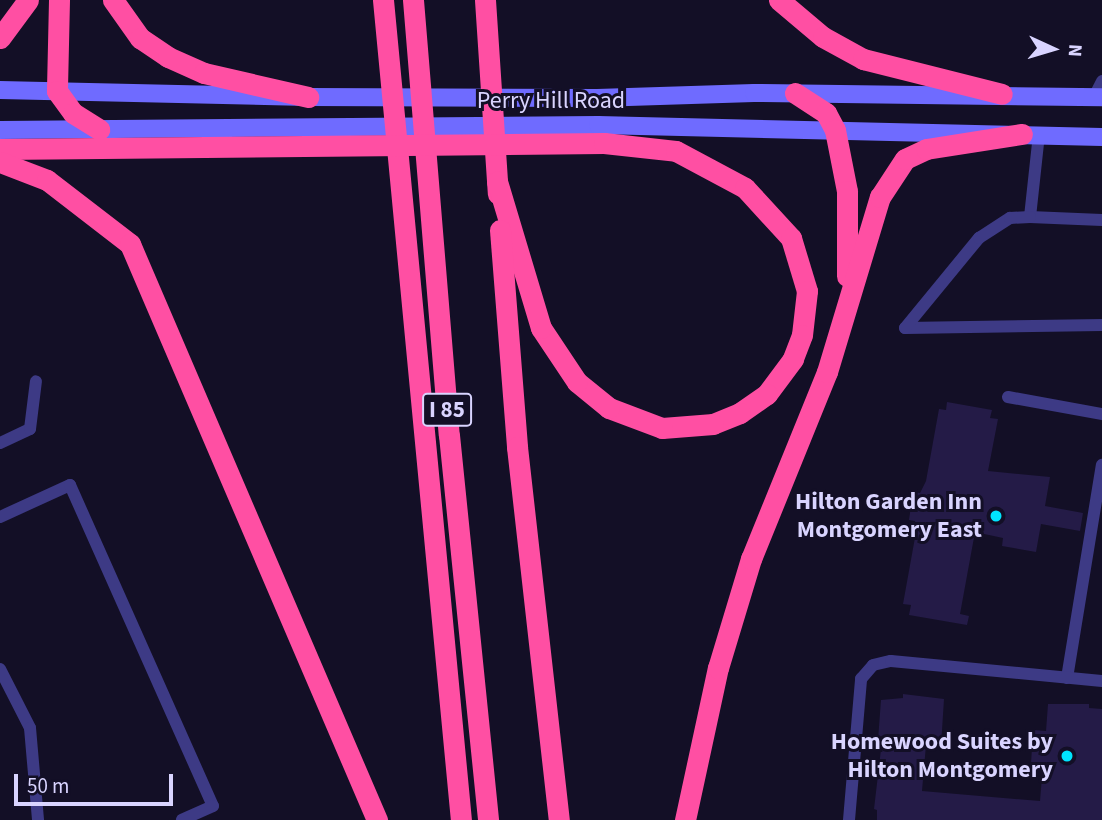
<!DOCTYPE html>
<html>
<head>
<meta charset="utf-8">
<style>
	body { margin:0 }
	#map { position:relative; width:1102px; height:820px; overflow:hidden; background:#130f26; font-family:"Source Sans 3",sans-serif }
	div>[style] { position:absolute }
	.building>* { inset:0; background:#241b47 }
	.service>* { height:12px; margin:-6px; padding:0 6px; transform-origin:6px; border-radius:6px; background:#3d3a85 }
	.secondary>* { height:18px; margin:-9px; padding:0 9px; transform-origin:9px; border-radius:9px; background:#6f6bff }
	.motorway>* { height:21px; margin:-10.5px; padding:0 10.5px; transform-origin:10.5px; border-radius:10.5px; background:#ff4fa3 }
	.dots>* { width:19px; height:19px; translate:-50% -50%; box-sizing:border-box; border:4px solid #130f26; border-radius:50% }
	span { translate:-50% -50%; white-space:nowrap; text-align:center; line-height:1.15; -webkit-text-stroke:6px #130f26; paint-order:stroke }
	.shield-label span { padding:2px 5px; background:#130f26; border:2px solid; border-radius:5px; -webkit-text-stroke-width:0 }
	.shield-label { font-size:23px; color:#d9d4ff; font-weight:700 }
	.street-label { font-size:24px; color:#d9d4ff }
	.poi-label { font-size:24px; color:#d9d4ff; font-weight:700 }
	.right { translate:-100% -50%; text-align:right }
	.north { position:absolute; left:1018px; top:14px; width:70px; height:70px; -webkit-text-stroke:5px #130f26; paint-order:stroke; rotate:94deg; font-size:19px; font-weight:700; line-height:28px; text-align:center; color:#d9d4ff }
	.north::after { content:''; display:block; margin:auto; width:24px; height:32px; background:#d9d4ff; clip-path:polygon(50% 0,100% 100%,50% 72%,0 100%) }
	.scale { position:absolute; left:14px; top:774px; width:159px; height:32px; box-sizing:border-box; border:4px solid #d9d4ff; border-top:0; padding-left:9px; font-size:21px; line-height:24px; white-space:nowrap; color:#d9d4ff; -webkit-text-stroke:5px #130f26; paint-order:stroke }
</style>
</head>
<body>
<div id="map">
	<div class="building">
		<i style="clip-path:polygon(947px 402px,992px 410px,990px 418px,998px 419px,988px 471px,1050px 477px,1045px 506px,1083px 513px,1080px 531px,1041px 524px,1036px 552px,1002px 546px,1003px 538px,975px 532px,960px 614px,969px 616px,967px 625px,909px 615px,911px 605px,903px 604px,916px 532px,915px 521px,909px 520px,913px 492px,920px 493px,926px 481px,939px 409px,946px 410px)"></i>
		<i style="clip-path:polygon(903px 694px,944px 699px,941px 746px,926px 745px,922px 791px,1040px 801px,1043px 764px,1031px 764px,1033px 730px,1046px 731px,1048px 704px,1089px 704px,1089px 708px,1102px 709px,1102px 820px,877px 820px,877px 810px,874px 809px,882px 741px,878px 740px,881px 700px,903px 698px)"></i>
	</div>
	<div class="service">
		<i style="left:1094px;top:97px;width:18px;rotate:-63deg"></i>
		<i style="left:1039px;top:134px;width:83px;rotate:96.2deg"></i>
		<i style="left:1030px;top:217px;width:72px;rotate:2.4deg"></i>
		<i style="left:905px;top:328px;width:197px;rotate:-0.9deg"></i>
		<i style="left:905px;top:328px;width:117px;rotate:-50.6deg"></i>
		<i style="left:979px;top:238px;width:37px;rotate:-33deg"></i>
		<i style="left:1010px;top:218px;width:20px;rotate:-3deg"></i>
		<i style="left:1008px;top:397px;width:96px;rotate:10.3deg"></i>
		<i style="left:0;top:443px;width:33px;rotate:-25deg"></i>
		<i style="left:30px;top:429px;width:48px;rotate:-82.9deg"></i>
		<i style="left:0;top:517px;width:77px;rotate:-24.6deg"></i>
		<i style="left:70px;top:485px;width:351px;rotate:66deg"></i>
		<i style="left:213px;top:806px;width:34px;rotate:156deg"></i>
		<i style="left:0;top:669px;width:66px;rotate:63deg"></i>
		<i style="left:30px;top:728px;width:92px;rotate:85deg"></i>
		<i style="left:1067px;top:678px;width:216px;rotate:-80.7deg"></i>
		<i style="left:849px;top:820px;width:142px;rotate:-85.1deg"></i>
		<i style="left:861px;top:679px;width:18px;rotate:-49deg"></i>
		<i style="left:873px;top:665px;width:18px;rotate:-13deg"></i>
		<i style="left:891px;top:661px;width:212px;rotate:5.4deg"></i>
	</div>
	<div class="secondary">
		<i style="left:0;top:90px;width:308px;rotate:1.3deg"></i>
		<i style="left:308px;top:97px;width:289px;rotate:0.2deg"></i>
		<i style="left:597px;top:98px;width:157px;rotate:-1.8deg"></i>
		<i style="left:754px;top:93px;width:348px;rotate:0.7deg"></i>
		<i style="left:0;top:130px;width:598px;rotate:-0.48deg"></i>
		<i style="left:598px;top:125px;width:504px;rotate:1.36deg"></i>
	</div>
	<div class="motorway">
		<i style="left:59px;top:0;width:91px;rotate:91.3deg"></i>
		<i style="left:57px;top:91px;width:27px;rotate:54deg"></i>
		<i style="left:73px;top:113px;width:31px;rotate:32deg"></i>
		<i style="left:113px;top:0;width:47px;rotate:54.6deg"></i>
		<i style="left:140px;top:38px;width:34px;rotate:34deg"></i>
		<i style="left:168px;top:57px;width:39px;rotate:24deg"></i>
		<i style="left:204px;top:73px;width:107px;rotate:13deg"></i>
		<i style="left:383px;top:0;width:824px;rotate:84.57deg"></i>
		<i style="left:413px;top:0;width:436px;rotate:85.3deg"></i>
		<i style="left:449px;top:435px;width:387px;rotate:84.2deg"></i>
		<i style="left:485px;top:0;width:194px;rotate:86.2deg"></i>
		<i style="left:779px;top:0;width:57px;rotate:40.1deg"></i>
		<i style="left:823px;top:37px;width:46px;rotate:28.8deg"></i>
		<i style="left:863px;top:59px;width:143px;rotate:14.1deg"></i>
		<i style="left:0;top:38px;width:47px;rotate:-53.6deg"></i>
		<i style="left:795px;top:93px;width:37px;rotate:33deg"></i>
		<i style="left:826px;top:113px;width:19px;rotate:62deg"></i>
		<i style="left:835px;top:130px;width:62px;rotate:78.9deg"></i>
		<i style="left:847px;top:191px;width:85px;rotate:90deg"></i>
		<i style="left:0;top:149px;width:604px;rotate:-0.57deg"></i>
		<i style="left:604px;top:143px;width:72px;rotate:6.3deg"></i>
		<i style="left:676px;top:151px;width:78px;rotate:28.2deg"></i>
		<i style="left:745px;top:188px;width:68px;rotate:47.4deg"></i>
		<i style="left:791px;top:238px;width:55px;rotate:73.2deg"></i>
		<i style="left:807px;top:291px;width:44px;rotate:96.5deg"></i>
		<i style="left:802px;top:335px;width:26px;rotate:111deg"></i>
		<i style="left:793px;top:359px;width:44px;rotate:126.6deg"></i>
		<i style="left:767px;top:394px;width:33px;rotate:145deg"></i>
		<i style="left:740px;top:413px;width:29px;rotate:158deg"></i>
		<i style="left:713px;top:424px;width:51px;rotate:175.5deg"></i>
		<i style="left:662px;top:428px;width:57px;rotate:-159.3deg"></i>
		<i style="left:609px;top:408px;width:41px;rotate:-140.9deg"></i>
		<i style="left:577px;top:382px;width:65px;rotate:-123.7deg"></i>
		<i style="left:541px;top:328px;width:153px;rotate:-106.7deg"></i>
		<i style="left:0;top:162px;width:50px;rotate:21deg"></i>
		<i style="left:47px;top:180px;width:105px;rotate:37.6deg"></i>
		<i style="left:130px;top:244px;width:627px;rotate:66.79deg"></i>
		<i style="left:500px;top:230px;width:218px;rotate:85.5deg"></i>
		<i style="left:517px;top:447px;width:375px;rotate:83.6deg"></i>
		<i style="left:685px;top:820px;width:156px;rotate:-77.8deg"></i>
		<i style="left:718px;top:668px;width:114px;rotate:-73.2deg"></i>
		<i style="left:751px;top:559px;width:202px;rotate:-67.9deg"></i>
		<i style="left:827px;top:372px;width:183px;rotate:-73.2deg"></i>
		<i style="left:880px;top:197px;width:45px;rotate:-56.7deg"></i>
		<i style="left:905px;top:159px;width:23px;rotate:-25deg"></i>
		<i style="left:926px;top:149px;width:97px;rotate:-8.9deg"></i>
	</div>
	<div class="dots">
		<i style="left:996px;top:516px;background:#00e5ff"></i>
		<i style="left:1067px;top:756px;background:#00e5ff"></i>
	</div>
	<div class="shield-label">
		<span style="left:447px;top:410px">I 85</span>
	</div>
	<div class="street-label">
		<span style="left:551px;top:101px">Perry Hill Road</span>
	</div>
	<div class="poi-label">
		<span class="right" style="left:982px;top:516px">Hilton Garden Inn<br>Montgomery East</span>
		<span class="right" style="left:1053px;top:756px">Homewood Suites by<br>Hilton Montgomery</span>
	</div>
	<div class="north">N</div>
	<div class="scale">50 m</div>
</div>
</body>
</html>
